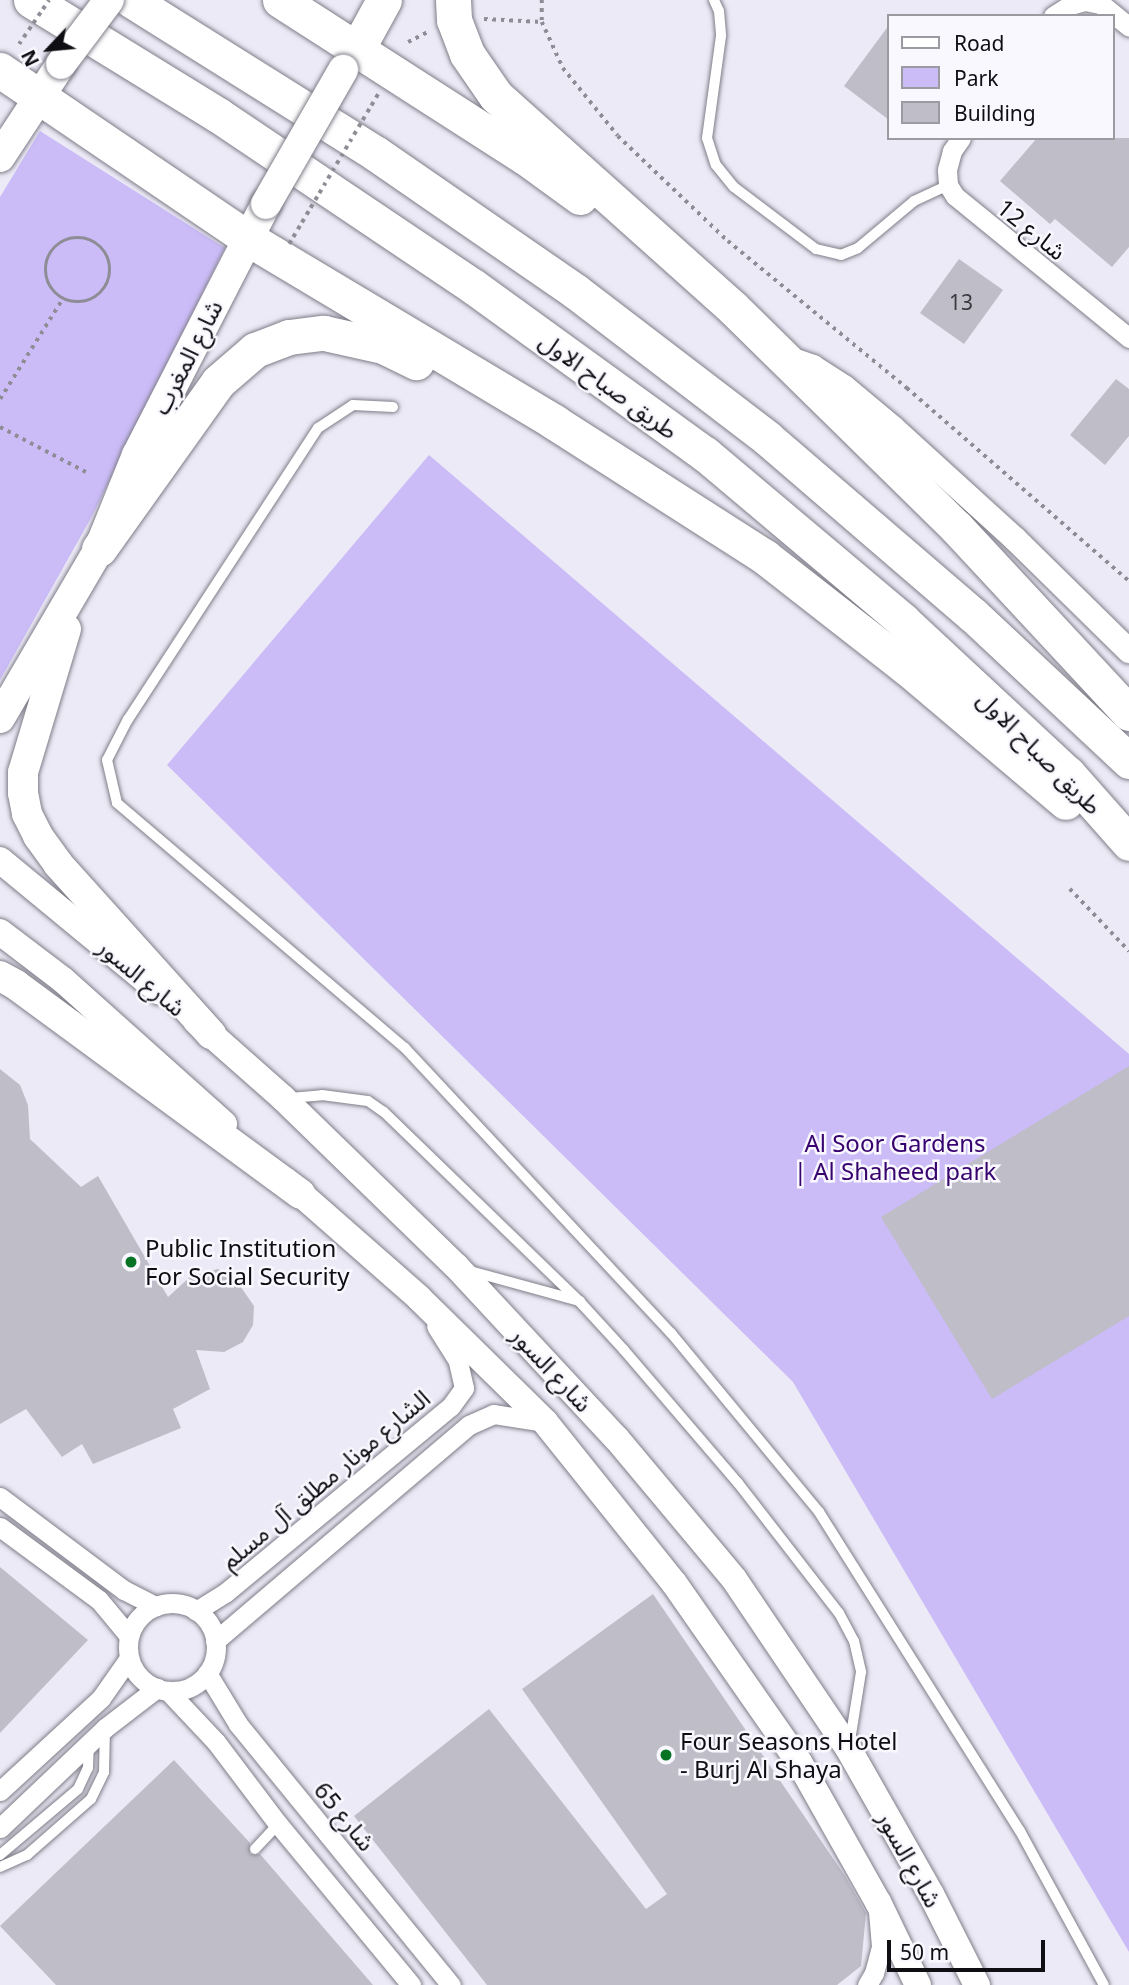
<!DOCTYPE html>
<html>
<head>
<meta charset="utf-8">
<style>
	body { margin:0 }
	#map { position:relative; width:1129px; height:1985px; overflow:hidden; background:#eceaf6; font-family:"Noto Sans","Noto Sans Arabic",sans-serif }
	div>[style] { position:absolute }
	.green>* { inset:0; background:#cbbcf7 }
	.building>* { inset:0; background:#bfbdc8 }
	.path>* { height:3.5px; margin-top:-1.75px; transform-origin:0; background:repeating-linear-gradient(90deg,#8e8d95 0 3.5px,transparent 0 8.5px) }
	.path>.ring { margin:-1.75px; padding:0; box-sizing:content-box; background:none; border:3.5px solid #8e8d95; border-radius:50% }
	.roads { filter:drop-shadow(0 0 2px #7f7d88) drop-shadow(0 0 2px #7f7d88) }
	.service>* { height:10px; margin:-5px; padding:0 5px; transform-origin:5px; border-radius:5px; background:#fff }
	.minor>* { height:19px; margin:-9.5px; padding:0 9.5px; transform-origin:9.5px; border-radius:9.5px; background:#fff }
	.minor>.ring { margin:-9.5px; padding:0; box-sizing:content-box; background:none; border:19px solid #fff; border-radius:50% }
	.tertiary>* { height:24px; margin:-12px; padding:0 12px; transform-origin:12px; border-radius:12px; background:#fff }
	.secondary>* { height:26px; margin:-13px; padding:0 13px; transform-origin:13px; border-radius:13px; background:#fff }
	.primary>* { height:30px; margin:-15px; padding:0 15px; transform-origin:15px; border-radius:15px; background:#fff }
	.motorway>* { height:35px; margin:-17.5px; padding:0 17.5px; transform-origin:17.5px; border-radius:17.5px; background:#fff }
	.path-bridge>* { height:3.5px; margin-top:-1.75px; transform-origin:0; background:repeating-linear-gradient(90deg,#8e8d95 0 3.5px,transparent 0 8.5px) }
	.bridges { filter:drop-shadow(0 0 2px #7f7d88) drop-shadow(0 0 2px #7f7d88) }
	.primary-bridge>* { height:30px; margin:-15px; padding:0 15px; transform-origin:15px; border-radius:15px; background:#fff }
	.dots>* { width:19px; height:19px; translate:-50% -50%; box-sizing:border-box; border:4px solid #f9f8ff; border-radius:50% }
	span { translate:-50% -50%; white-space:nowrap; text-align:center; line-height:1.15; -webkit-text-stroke:5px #f9f8ff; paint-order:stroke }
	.number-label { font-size:21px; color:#3b3a40 }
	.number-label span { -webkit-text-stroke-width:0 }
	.street-label { font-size:24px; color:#0f0e12 }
	.park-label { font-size:24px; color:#37036e }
	.poi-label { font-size:24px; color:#0f0e12 }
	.left { translate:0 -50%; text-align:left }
	.legend { position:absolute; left:887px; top:14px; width:228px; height:126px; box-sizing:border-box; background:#f9f8ff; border:2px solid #9b9aa0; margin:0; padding:9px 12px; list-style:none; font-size:21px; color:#0f0e12 }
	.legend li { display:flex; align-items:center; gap:14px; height:35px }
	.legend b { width:35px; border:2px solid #9b9aa0 }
	.north { position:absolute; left:14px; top:14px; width:70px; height:70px; -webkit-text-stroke:5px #f9f8ff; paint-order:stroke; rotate:244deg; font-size:19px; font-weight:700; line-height:28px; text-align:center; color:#0f0e12 }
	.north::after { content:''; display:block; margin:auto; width:24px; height:32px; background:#0f0e12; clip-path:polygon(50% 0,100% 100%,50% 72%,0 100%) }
	.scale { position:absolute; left:887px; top:1940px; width:158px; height:32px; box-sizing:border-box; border:4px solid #0f0e12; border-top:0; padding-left:9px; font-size:21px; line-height:24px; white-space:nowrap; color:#0f0e12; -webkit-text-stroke:5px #f9f8ff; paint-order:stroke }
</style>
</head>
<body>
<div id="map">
	<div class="green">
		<i style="clip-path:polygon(40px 131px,225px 248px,91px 518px,0 680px,0 197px)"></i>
		<i style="clip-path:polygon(429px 455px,1129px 1054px,1129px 1952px,793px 1382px,167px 765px)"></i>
	</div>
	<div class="building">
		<i style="clip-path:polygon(889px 25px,889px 120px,844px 86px)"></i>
		<i style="clip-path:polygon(1037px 138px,1129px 138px,1129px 247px,1112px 267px,1055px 219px,1050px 224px,1000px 181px)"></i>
		<i style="clip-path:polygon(959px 259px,1003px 290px,964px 344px,920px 313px)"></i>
		<i style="clip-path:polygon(1116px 379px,1129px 389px,1129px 436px,1105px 465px,1070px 435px)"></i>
		<i style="clip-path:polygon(1129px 1066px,1129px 1316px,992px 1399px,881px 1217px)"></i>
		<i style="clip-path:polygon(0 1069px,20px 1085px,28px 1105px,30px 1139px,81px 1187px,98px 1176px,168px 1297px,191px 1276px,218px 1269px,236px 1280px,254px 1306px,253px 1325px,243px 1342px,224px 1352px,196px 1350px,210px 1389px,173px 1409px,181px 1428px,93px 1464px,82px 1444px,62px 1457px,26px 1409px,0 1424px)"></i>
		<i style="clip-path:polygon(0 1567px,88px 1640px,0 1733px)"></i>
		<i style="clip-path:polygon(653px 1594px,845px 1876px,866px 1913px,861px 1966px,837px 1985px,487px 1985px,354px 1816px,489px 1709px,646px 1909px,667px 1894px,522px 1689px)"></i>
		<i style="clip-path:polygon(174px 1760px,250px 1843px,250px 1854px,260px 1854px,373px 1985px,56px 1985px,0 1926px)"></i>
	</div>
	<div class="path">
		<i style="left:542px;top:0;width:22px;rotate:90deg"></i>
		<i style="left:542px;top:22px;width:51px;rotate:65.5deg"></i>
		<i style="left:563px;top:68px;width:87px;rotate:51deg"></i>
		<i style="left:618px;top:136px;width:152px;rotate:43.7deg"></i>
		<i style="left:728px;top:241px;width:232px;rotate:39.4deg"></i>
		<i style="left:907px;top:388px;width:294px;rotate:41deg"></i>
		<i style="left:484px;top:19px;width:58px;rotate:3deg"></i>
		<i style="left:408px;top:42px;width:22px;rotate:-27deg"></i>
		<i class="ring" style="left:46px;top:238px;width:60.5px;height:60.5px"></i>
		<i style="left:0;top:399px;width:119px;rotate:-58deg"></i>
		<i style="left:0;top:427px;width:97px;rotate:27.6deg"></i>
		<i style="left:1070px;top:889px;width:86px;rotate:46.4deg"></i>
	</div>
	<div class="roads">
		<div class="service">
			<i style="left:714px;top:0;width:12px;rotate:66deg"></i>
			<i style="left:719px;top:11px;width:25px;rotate:85deg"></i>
			<i style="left:721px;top:36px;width:103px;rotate:97.8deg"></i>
			<i style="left:707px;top:138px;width:28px;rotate:72deg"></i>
			<i style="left:716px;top:165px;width:28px;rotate:51deg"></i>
			<i style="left:734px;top:187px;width:103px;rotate:37.1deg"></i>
			<i style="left:816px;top:249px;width:26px;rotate:13deg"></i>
			<i style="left:841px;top:255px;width:18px;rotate:-22deg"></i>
			<i style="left:858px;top:248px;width:73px;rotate:-40deg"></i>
			<i style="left:914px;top:201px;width:38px;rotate:-25deg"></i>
			<i style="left:393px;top:407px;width:40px;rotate:-177.1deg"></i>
			<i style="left:353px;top:405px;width:42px;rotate:146.7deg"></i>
			<i style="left:318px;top:428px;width:348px;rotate:123.1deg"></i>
			<i style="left:128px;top:719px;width:46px;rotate:117.1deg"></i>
			<i style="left:107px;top:760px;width:44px;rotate:76.9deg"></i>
			<i style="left:117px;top:803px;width:378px;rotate:40.4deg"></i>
			<i style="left:405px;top:1048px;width:390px;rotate:47deg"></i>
			<i style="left:671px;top:1333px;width:232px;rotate:50.4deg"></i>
			<i style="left:819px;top:1512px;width:377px;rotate:57.8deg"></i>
			<i style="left:1020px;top:1831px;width:175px;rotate:61.4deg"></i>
			<i style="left:290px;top:1098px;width:32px;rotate:-5deg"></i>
			<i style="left:322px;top:1095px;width:46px;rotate:7.4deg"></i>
			<i style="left:368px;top:1101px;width:19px;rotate:35deg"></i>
			<i style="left:384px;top:1112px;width:273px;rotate:44.1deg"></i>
			<i style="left:580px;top:1302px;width:65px;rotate:47.5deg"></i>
			<i style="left:624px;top:1350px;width:175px;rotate:49.4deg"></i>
			<i style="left:738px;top:1483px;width:165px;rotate:52.2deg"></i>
			<i style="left:839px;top:1613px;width:32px;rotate:62deg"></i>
			<i style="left:854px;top:1641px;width:32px;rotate:77deg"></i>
			<i style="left:861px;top:1672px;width:70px;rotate:99.1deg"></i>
			<i style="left:470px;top:1271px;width:114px;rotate:15.3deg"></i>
			<i style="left:255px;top:1849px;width:34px;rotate:-47deg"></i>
			<i style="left:0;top:1855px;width:102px;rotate:-40.2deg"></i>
			<i style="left:78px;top:1789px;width:23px;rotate:-65deg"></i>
			<i style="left:88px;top:1768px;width:24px;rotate:-88deg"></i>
			<i style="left:0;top:1867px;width:30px;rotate:-24deg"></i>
			<i style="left:27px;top:1855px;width:85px;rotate:-41.2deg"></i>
			<i style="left:91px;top:1799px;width:30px;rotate:-64deg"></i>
			<i style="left:104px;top:1772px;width:44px;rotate:-88.7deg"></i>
		</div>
		<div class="minor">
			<i style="left:1053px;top:16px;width:20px;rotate:-33deg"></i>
			<i style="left:1070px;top:5px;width:16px;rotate:-15deg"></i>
			<i style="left:1085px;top:1px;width:16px;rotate:11deg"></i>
			<i style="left:1101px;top:4px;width:36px;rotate:39deg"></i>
			<i style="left:961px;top:138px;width:16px;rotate:125deg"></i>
			<i style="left:952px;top:151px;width:20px;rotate:105deg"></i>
			<i style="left:947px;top:170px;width:15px;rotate:86deg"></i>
			<i style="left:948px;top:185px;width:13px;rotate:58deg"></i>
			<i style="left:955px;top:196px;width:225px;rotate:39.2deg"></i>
			<i style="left:0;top:1497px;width:155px;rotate:36.9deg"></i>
			<i style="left:124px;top:1590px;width:36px;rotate:27deg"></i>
			<i style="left:0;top:1527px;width:123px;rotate:36.4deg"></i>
			<i style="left:99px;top:1600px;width:47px;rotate:50.2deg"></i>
			<i class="ring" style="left:128px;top:1603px;width:69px;height:69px"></i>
			<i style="left:196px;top:1611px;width:34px;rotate:-32deg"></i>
			<i style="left:225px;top:1593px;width:293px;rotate:-39.6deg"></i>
			<i style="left:451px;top:1406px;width:22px;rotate:-54deg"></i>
			<i style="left:464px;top:1388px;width:28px;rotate:-103deg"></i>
			<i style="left:458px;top:1361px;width:41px;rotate:-122.2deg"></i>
			<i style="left:215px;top:1641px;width:333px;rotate:-40.4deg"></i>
			<i style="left:469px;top:1425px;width:27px;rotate:-24deg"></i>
			<i style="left:494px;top:1414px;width:52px;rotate:8.9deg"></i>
			<i style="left:207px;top:1673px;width:60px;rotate:58.7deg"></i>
			<i style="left:238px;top:1724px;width:337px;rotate:50.8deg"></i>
			<i style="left:168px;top:1691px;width:70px;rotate:46.7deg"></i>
			<i style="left:216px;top:1742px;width:103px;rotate:52.9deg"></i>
			<i style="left:278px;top:1824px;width:209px;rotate:50.4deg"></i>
			<i style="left:0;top:1791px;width:137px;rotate:-42.6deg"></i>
			<i style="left:101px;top:1698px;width:49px;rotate:-55deg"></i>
			<i style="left:0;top:1828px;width:145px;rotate:-43.6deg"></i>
			<i style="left:105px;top:1728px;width:66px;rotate:-37.6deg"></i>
			<i style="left:867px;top:1985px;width:14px;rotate:-60deg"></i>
			<i style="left:874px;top:1973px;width:28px;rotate:-75deg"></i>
			<i style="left:881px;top:1946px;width:36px;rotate:-95deg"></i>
		</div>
		<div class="tertiary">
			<i style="left:796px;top:361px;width:18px;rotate:19deg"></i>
			<i style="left:813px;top:367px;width:37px;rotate:33deg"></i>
			<i style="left:844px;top:387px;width:64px;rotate:39.9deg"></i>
			<i style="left:893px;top:428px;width:165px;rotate:42.3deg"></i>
			<i style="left:1015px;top:539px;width:160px;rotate:44.5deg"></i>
		</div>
		<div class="secondary">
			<i style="left:0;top:860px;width:207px;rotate:39.5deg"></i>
			<i style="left:0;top:932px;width:79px;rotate:37.3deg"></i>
			<i style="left:63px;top:980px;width:216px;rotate:41.8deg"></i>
			<i style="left:196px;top:1021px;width:116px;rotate:41.5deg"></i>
			<i style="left:283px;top:1098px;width:241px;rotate:44.2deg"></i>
			<i style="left:456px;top:1266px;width:236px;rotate:47.1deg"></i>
			<i style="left:617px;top:1439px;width:182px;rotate:50.1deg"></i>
			<i style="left:734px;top:1579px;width:204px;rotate:56deg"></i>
			<i style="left:848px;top:1748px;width:168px;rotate:60.4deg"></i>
			<i style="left:931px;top:1894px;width:102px;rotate:63.2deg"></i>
			<i style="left:286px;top:1181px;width:177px;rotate:41.3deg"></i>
			<i style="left:419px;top:1298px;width:177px;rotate:44.5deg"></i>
			<i style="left:545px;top:1422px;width:206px;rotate:51.3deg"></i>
			<i style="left:674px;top:1583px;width:218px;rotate:55.1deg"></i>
			<i style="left:799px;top:1762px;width:161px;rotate:60.6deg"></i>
			<i style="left:878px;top:1902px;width:92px;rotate:64.3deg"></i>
		</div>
		<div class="primary">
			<i style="left:0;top:157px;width:111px;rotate:-56.7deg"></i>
			<i style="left:66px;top:629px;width:149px;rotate:106.7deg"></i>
			<i style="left:23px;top:772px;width:21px;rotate:90deg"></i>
			<i style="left:23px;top:793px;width:21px;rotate:79deg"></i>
			<i style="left:27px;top:814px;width:25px;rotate:63deg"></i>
			<i style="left:38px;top:836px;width:34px;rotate:54deg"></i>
			<i style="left:58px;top:864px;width:229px;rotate:48deg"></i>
			<i style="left:0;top:718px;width:196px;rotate:-59.6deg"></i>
			<i style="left:99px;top:549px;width:101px;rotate:-68deg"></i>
			<i style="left:137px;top:455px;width:282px;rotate:-62.8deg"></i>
			<i style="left:0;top:976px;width:18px;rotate:29deg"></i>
			<i style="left:16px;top:985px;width:353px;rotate:36.3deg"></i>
		</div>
		<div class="motorway">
			<i style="left:31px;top:0;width:220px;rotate:31.6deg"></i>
			<i style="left:218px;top:115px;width:308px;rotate:33.9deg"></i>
			<i style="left:474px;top:287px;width:285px;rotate:35.9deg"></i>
			<i style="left:705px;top:454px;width:258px;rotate:40.1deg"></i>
			<i style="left:902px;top:620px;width:226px;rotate:42.9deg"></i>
			<i style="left:1068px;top:774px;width:92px;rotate:48.5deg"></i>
			<i style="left:131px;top:0;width:288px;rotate:32.1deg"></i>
			<i style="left:375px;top:153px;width:243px;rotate:34.6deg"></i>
			<i style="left:575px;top:291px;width:242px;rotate:37.4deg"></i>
			<i style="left:767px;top:438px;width:272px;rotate:40.7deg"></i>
			<i style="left:973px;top:615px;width:214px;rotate:43.1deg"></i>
			<i style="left:280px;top:0;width:291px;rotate:32.7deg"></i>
			<i style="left:525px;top:157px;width:68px;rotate:36deg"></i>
			<i style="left:453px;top:0;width:20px;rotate:87deg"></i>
			<i style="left:454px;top:20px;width:36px;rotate:69deg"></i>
			<i style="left:467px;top:54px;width:51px;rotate:55.4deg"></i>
			<i style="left:496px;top:96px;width:318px;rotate:41.8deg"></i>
			<i style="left:733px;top:308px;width:313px;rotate:44.5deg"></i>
			<i style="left:956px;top:527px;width:254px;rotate:47.1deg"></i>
			<i style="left:356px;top:51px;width:58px;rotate:-61.2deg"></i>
			<i style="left:0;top:70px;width:299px;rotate:34.2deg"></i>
			<i style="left:247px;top:238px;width:358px;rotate:30.9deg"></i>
			<i style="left:554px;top:422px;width:250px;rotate:32.6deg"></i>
			<i style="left:765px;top:557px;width:179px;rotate:38deg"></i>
			<i style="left:906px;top:667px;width:209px;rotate:40.2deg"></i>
			<i style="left:99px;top:549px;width:205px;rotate:-54.5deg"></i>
			<i style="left:218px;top:382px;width:49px;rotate:-40.9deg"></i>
			<i style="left:255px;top:350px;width:36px;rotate:-21deg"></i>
			<i style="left:289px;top:337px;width:35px;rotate:-7deg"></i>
			<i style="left:324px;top:333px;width:60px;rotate:12.4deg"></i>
			<i style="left:383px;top:346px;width:37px;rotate:26deg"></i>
		</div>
	</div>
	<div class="path-bridge">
		<i style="left:19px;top:44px;width:53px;rotate:-55.7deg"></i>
		<i style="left:289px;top:244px;width:178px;rotate:-59.3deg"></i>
	</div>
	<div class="bridges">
		<div class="primary-bridge">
			<i style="left:61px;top:64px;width:80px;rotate:-53.1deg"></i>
			<i style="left:266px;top:204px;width:155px;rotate:-60.1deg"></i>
		</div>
	</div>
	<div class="dots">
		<i style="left:131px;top:1262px;background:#057224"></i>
		<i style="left:666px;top:1755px;background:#057224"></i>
	</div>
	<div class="number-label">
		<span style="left:961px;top:302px">13</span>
	</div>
	<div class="street-label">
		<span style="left:1032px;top:229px;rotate:39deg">شارع 12</span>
		<span style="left:187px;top:357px;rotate:-63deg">شارع المغرب</span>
		<span style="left:609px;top:385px;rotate:36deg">طريق صباح الاول</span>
		<span style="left:1040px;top:752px;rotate:45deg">طريق صباح الاول</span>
		<span style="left:142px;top:977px;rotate:40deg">شارع السور</span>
		<span style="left:552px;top:1369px;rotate:47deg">شارع السور</span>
		<span style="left:325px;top:1479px;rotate:-40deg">الشارع مونار مطلق آل مسلم</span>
		<span style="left:345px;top:1816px;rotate:51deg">شارع 65</span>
		<span style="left:910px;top:1859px;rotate:61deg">شارع السور</span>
	</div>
	<div class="park-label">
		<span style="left:895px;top:1157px">Al Soor Gardens<br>| Al Shaheed park</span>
	</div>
	<div class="poi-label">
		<span class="left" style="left:145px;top:1262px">Public Institution<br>For Social Security</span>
		<span class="left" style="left:680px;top:1755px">Four Seasons Hotel<br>- Burj Al Shaya</span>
	</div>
	<ul class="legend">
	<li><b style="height:9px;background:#fff"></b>Road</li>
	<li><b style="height:19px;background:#cbbcf7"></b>Park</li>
	<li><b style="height:19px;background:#bfbdc8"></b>Building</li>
	</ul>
	<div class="north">N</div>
	<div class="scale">50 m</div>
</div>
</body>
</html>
